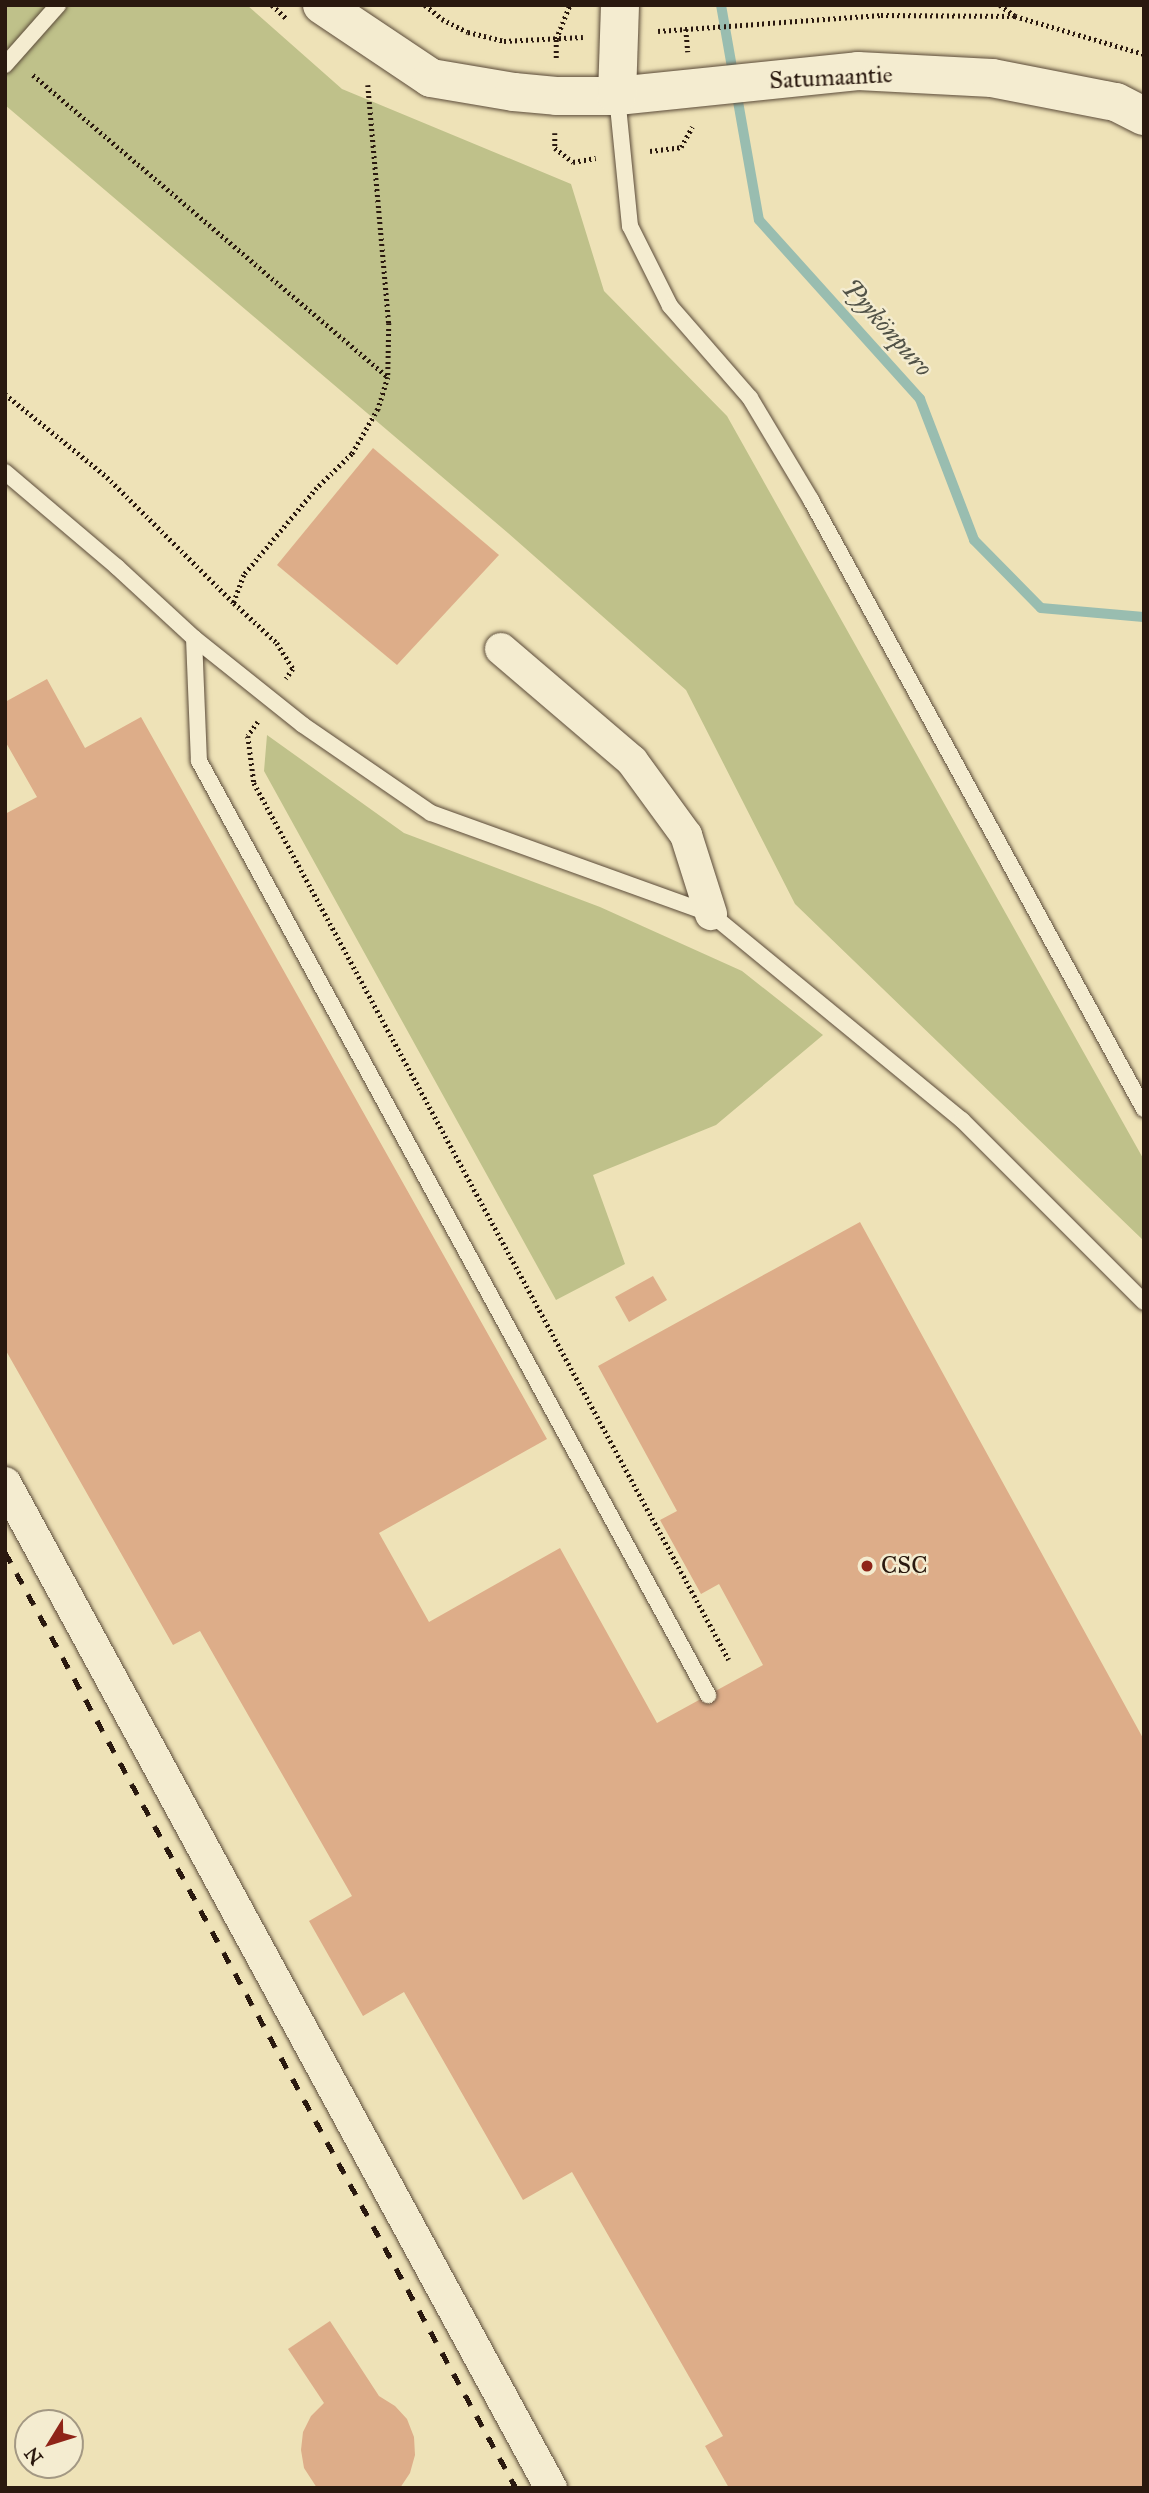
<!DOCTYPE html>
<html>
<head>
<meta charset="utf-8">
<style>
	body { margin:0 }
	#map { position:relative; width:1149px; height:2493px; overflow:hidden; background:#eee2b7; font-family:"IM FELL Great Primer",serif }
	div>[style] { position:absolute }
	.green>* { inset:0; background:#bfc18a }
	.stream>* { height:10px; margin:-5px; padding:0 5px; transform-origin:5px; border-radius:5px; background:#99bdb0 }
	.building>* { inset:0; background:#ddad89 }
	.path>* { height:4.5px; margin-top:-2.25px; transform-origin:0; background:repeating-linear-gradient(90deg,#2a190f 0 2px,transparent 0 5.5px) }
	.roads { filter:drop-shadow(0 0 2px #5b4b39) drop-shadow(0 0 2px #5b4b39) }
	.lane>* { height:16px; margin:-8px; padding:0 8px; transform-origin:8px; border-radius:8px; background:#f4ecd0 }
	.street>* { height:32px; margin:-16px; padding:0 16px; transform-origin:16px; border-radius:16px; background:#f4ecd0 }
	.secondary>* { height:38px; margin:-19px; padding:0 19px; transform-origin:19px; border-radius:19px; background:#f4ecd0 }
	.rail>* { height:5px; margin-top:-2.5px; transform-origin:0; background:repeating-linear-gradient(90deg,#2a190f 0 12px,transparent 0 24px) }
	.dots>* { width:19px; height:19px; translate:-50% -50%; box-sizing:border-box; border:4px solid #f4ecd0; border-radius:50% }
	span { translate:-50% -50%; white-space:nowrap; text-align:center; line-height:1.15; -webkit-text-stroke:5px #f4ecd0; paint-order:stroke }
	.street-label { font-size:24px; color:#2a190f }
	.poi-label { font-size:24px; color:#2a190f }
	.left { translate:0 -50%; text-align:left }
	.water-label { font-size:26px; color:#515247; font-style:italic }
	.frame { position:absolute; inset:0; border:7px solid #2a190f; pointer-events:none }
	.north { position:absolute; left:14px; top:2409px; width:70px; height:70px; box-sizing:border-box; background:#f4ecd0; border:2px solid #a39883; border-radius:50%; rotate:232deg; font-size:19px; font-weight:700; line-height:28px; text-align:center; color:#2a190f }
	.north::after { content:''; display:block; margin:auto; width:24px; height:32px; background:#8f2418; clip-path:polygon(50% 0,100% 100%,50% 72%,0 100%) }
</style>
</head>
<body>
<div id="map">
	<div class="green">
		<i style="clip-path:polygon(5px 5px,247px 5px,342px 89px,571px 184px,604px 291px,727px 416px,1144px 1160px,1144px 1241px,795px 904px,686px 690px,508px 533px,5px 105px)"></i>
		<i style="clip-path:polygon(267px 735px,404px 833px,600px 907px,742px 971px,823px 1035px,716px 1125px,593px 1175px,625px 1264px,556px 1300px,264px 771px)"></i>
	</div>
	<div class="stream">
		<i style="left:721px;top:5px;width:218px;rotate:80deg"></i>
		<i style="left:759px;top:220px;width:241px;rotate:48deg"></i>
		<i style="left:920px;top:399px;width:151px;rotate:69deg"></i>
		<i style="left:974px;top:540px;width:95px;rotate:45.4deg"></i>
		<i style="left:1041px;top:608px;width:103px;rotate:5deg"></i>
	</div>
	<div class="building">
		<i style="clip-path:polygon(373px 448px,499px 555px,397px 665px,277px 565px)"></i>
		<i style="clip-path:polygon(47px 679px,85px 748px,141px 717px,547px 1439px,379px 1533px,429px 1622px,560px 1548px,657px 1723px,763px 1665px,719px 1584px,701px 1594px,660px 1520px,677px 1511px,598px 1366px,860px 1222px,1144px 1740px,1144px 2488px,729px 2488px,705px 2446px,723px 2436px,572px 2172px,523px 2200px,404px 1992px,363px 2016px,309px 1921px,352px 1896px,200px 1631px,173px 1645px,5px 1349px,5px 814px,37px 797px,5px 741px,5px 702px)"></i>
		<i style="clip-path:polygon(653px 1276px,667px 1300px,629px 1322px,615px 1297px)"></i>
		<i style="clip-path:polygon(330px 2321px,379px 2396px,395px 2406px,407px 2419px,414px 2437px,415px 2455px,410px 2473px,400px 2488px,317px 2488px,304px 2468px,301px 2450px,303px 2432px,311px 2416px,324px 2403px,288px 2349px)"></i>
	</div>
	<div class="path">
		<i style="left:272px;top:5px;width:21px;rotate:43deg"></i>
		<i style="left:425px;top:5px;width:22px;rotate:39deg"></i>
		<i style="left:442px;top:19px;width:29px;rotate:27deg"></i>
		<i style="left:468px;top:32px;width:37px;rotate:14deg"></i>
		<i style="left:504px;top:41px;width:79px;rotate:-2.9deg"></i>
		<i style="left:1000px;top:5px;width:19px;rotate:36deg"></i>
		<i style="left:686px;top:29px;width:23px;rotate:85deg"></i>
		<i style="left:658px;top:31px;width:224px;rotate:-4.1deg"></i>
		<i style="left:881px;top:15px;width:134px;rotate:0.4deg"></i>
		<i style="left:1015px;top:16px;width:134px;rotate:16.4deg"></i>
		<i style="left:556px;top:58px;width:19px;rotate:-90deg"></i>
		<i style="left:556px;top:39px;width:37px;rotate:-68deg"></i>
		<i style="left:33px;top:75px;width:466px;rotate:40.4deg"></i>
		<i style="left:388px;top:377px;width:34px;rotate:107deg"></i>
		<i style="left:378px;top:409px;width:52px;rotate:120deg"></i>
		<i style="left:352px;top:454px;width:49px;rotate:135.8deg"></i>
		<i style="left:317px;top:488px;width:114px;rotate:130deg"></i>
		<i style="left:244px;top:575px;width:30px;rotate:110deg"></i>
		<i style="left:234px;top:603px;width:59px;rotate:42.9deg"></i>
		<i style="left:277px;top:643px;width:31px;rotate:58deg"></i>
		<i style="left:293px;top:669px;width:12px;rotate:125deg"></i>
		<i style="left:368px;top:85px;width:239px;rotate:85deg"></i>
		<i style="left:389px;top:323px;width:54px;rotate:91.1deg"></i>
		<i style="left:555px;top:133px;width:15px;rotate:90deg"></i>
		<i style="left:555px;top:148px;width:23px;rotate:38deg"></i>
		<i style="left:573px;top:162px;width:23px;rotate:-10deg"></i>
		<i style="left:650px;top:151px;width:31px;rotate:-7deg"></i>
		<i style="left:681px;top:147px;width:23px;rotate:-61deg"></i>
		<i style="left:5px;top:394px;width:132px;rotate:39.1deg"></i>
		<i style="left:107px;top:477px;width:179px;rotate:44.8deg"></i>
		<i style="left:258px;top:722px;width:17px;rotate:126deg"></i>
		<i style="left:248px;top:736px;width:47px;rotate:82.7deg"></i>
		<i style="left:254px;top:783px;width:997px;rotate:61.56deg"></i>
	</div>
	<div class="roads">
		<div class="lane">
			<i style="left:5px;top:65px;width:80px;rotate:-48.5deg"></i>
			<i style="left:617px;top:96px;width:131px;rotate:84.3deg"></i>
			<i style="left:630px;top:226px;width:89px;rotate:63.4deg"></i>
			<i style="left:670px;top:306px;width:122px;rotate:49deg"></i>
			<i style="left:750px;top:398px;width:119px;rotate:59.1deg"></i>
			<i style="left:811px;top:500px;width:694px;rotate:61.33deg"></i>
			<i style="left:5px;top:472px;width:147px;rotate:40.3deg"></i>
			<i style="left:117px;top:567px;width:105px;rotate:42.7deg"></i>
			<i style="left:194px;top:638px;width:139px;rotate:38.6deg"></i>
			<i style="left:303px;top:725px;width:155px;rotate:34.5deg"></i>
			<i style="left:431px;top:813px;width:298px;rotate:19.8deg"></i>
			<i style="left:711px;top:914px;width:325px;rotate:39.4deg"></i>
			<i style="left:962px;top:1120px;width:257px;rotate:45deg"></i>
			<i style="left:194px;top:638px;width:123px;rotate:87.7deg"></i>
			<i style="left:199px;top:761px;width:1064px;rotate:61.41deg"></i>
		</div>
		<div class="street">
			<i style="left:501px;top:649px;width:172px;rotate:40.5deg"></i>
			<i style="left:632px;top:761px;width:92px;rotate:53.9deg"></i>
			<i style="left:686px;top:835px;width:83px;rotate:72.4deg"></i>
			<i style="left:5px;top:1483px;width:1144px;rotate:61.49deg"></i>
		</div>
		<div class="secondary">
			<i style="left:322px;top:5px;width:131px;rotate:33.8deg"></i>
			<i style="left:431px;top:78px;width:84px;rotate:9.6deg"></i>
			<i style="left:514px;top:92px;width:42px;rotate:5.4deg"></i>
			<i style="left:556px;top:96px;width:61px"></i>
			<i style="left:617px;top:96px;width:242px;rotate:-5.9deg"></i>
			<i style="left:858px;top:71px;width:134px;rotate:3deg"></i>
			<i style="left:992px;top:78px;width:126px;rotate:11deg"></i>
			<i style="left:1116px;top:102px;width:31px;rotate:27deg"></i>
			<i style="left:617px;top:96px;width:91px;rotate:-88.1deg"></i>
		</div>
	</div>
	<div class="rail">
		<i style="left:5px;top:1552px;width:1066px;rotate:61.37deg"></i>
	</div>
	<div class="dots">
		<i style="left:867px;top:1566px;background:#8f2418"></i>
	</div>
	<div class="street-label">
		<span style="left:831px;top:78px;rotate:-3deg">Satumaantie</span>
	</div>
	<div class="poi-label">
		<span class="left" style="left:881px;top:1566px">CSC</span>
	</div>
	<div class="water-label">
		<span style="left:887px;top:328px;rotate:48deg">Pyykönpuro</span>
	</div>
	<div class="frame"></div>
	<div class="north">N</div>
</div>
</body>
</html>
